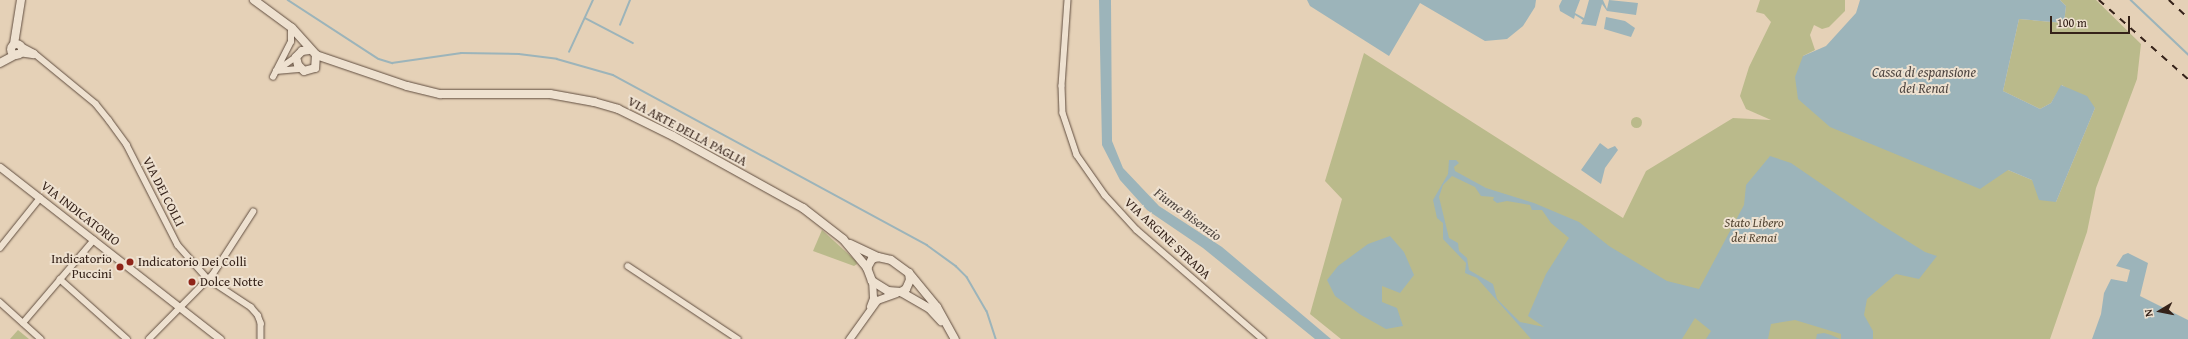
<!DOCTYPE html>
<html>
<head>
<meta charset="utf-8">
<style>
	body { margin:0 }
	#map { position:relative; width:2188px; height:339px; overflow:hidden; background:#e5d1b7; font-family:"Gentium Book Plus",serif }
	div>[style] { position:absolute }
	.green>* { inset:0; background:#baba8b }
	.round { border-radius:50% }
	.water>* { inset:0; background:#9cb4ba }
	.stream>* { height:1.5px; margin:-0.75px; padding:0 0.75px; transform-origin:0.75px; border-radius:0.75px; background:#9cb4ba }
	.roads { filter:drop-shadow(0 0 1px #614e40) drop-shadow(0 0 1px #614e40) }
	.minor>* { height:5.5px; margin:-2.75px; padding:0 2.75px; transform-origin:2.75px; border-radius:2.75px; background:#eee1d0 }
	.tertiary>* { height:7px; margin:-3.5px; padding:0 3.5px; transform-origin:3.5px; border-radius:3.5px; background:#eee1d0 }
	.secondary>* { height:8px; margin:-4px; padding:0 4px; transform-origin:4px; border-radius:4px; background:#eee1d0 }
	.secondary>.ring { margin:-4px; padding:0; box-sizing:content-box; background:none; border:8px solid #eee1d0; border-radius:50% }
	.rail>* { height:1.5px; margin-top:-0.75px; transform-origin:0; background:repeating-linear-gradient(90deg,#352219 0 7px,transparent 0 14px) }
	.dots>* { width:11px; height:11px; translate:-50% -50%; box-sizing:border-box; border:2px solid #eee1d0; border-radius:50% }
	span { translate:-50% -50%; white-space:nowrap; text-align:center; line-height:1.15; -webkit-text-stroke:4px #eee1d0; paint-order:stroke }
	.street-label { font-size:13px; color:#352219 }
	.park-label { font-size:13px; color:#564836; font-style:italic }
	.poi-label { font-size:13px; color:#352219 }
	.right { translate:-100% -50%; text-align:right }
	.left { translate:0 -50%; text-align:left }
	.water-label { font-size:14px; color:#4f4641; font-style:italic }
	.north { position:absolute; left:2140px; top:291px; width:40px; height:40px; -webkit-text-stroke:3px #eee1d0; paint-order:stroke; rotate:260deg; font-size:11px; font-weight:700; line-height:16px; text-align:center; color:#352219 }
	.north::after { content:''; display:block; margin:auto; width:14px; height:18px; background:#352219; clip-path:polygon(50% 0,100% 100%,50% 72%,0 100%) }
	.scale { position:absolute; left:2050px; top:16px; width:80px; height:18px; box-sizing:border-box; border:2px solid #352219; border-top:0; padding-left:5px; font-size:12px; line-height:14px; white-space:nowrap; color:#352219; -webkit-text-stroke:3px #eee1d0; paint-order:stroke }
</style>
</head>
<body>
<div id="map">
	<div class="green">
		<i style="clip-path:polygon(1760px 0,1845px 0,1845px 11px,1829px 27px,1822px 29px,1814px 25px,1810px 35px,1815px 50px,1803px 56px,2008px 170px,2032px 180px,2056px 202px,2095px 108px,2062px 85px,2051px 103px,2040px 109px,2003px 91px,2019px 19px,2064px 23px,2066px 6px,2060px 0,2096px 0,2141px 44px,2137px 79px,2096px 188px,2087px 232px,2050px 339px,1341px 339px,1310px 314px,1342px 199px,1325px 181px,1364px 53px,1623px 218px,1646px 171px,1733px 118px,1771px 120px,1746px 109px,1740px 96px,1749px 67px,1771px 22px,1764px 14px,1756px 12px)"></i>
		<i class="round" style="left:1630.5px;top:116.5px;width:11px;height:11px"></i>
		<i style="clip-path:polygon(822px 230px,856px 261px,857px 264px,854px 266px,813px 251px)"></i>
		<i style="clip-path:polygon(18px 330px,29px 339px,10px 339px)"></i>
	</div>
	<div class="water">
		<i style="clip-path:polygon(1099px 0,1111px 0,1112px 141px,1123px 168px,1159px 206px,1222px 247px,1331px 339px,1315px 339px,1203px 248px,1147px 210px,1120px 180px,1102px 145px)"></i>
		<i style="clip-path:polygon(1307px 0,1536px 0,1535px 7px,1523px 26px,1507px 39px,1485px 41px,1420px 3px,1389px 56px,1310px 6px)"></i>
		<i style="clip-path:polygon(1562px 0,1580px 0,1575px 13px,1584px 18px,1589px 0,1603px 0,1607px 9px,1609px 0,1638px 3px,1636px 15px,1607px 11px,1602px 4px,1596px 26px,1581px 24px,1583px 20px,1575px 15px,1574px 19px,1560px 11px,1559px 6px)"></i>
		<i style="clip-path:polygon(1860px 0,2060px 0,2066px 6px,2064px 23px,2019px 19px,2003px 91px,2040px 109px,2051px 103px,2061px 85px,2087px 96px,2095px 108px,2056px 202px,2039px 200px,2032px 180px,2008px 170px,1980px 189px,1830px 127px,1798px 99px,1795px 77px,1803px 56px,1826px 46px,1856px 13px)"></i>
		<i style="clip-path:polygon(1606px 17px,1625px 21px,1635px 28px,1631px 37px,1604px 29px)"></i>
		<i style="clip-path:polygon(1600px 143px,1608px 149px,1615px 146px,1618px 150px,1605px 168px,1601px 184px,1581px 170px)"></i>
		<i style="clip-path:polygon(evenodd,1770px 156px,1791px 163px,1877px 222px,1925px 252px,1937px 256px,1919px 279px,1896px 274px,1867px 299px,1864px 315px,1873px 331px,1873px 339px,1841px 339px,1841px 334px,1795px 320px,1771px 324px,1768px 339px,1706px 339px,1711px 331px,1695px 318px,1682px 339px,1531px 339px,1477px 278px,1465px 273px,1466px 263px,1443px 239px,1443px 223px,1437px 218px,1433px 200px,1448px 174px,1449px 160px,1456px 160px,1459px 163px,1454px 167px,1455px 171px,1486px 188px,1534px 203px,1579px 222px,1609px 246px,1667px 281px,1699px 289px,1744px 205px,1746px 185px,1770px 156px,1452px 176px,1475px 187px,1481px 196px,1494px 197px,1493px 200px,1497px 203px,1507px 201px,1530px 205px,1532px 210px,1542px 210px,1551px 223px,1569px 238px,1546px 274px,1528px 316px,1544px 327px,1520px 322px,1497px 299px,1493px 284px,1469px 270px,1467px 258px,1459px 251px,1458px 243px,1449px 238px,1439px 197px,1443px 185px,1452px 176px)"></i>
		<i style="clip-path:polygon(1390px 236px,1404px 252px,1414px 275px,1400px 293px,1382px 286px,1382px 302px,1397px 308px,1403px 326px,1386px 329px,1361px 315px,1335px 296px,1327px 280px,1338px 266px,1368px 244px)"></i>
		<i style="clip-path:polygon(2128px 253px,2148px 263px,2140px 296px,2188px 320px,2188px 339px,2092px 339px,2101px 314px,2104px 293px,2111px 279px,2127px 282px,2130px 270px,2116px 266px,2123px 255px)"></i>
		<i style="clip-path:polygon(1824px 333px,1831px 335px,1840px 339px,1816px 339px,1817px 334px)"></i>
	</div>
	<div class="stream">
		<i style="left:288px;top:0;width:108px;rotate:33deg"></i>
		<i style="left:379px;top:59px;width:14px;rotate:17deg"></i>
		<i style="left:392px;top:63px;width:70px;rotate:-8.2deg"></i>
		<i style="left:461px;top:53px;width:58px;rotate:1deg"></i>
		<i style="left:519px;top:54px;width:38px;rotate:7deg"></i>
		<i style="left:557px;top:59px;width:58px;rotate:15.9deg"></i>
		<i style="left:613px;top:75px;width:357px;rotate:28.4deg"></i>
		<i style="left:927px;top:245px;width:36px;rotate:36deg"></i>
		<i style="left:956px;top:266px;width:16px;rotate:45deg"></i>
		<i style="left:967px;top:277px;width:39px;rotate:60deg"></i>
		<i style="left:987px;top:311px;width:29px;rotate:72deg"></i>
		<i style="left:2131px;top:0;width:79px;rotate:43.5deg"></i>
		<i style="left:585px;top:18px;width:54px;rotate:27.5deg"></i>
		<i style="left:620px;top:25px;width:27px;rotate:-68deg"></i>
		<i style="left:569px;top:52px;width:57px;rotate:-65.2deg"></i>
	</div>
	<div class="roads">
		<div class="minor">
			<i style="left:1068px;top:0;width:86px;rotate:94deg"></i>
			<i style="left:1062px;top:86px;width:27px;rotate:88deg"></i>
			<i style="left:1063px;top:113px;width:44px;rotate:71.6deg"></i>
			<i style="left:1077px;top:155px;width:49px;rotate:55deg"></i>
			<i style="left:1105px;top:195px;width:47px;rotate:47.6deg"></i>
			<i style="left:1137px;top:230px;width:167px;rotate:40.9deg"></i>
			<i style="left:21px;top:46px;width:15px;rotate:28deg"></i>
			<i style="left:34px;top:53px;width:80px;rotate:39.4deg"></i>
			<i style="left:96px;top:104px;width:21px;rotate:51deg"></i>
			<i style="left:109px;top:120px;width:31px;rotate:54deg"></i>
			<i style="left:127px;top:145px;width:112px;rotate:63deg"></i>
			<i style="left:178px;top:245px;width:44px;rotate:48.7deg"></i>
			<i style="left:207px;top:278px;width:53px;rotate:33.4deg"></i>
			<i style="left:251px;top:307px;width:11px;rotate:49deg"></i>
			<i style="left:258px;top:315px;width:9px;rotate:69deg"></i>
			<i style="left:261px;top:323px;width:16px;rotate:90deg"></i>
			<i style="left:19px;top:53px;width:15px;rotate:8deg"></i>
			<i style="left:276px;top:71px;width:25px;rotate:-5deg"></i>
			<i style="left:276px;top:71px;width:24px;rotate:-35deg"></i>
			<i style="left:273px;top:77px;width:39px;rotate:-63deg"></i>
			<i style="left:291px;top:42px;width:15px;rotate:-90deg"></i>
			<i style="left:0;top:248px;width:64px;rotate:-51.3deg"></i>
			<i style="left:628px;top:266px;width:132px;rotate:33.6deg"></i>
			<i style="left:60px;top:279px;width:90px;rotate:41.8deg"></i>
			<i style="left:0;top:302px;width:55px;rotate:42.1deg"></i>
			<i style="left:23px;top:323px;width:109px;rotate:-49.5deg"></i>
			<i style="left:149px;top:339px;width:91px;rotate:-45.4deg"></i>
			<i style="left:213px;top:274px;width:74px;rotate:-57.2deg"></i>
		</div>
		<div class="tertiary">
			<i style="left:0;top:167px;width:279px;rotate:38deg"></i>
			<i style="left:870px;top:306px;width:9px;rotate:-69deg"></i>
			<i style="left:873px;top:298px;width:17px;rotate:-93deg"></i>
			<i style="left:849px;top:339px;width:48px;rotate:-54.3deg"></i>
			<i style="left:877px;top:300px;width:20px;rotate:-20deg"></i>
		</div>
		<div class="secondary">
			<i style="left:254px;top:0;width:47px;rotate:36.4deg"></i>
			<i style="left:292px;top:28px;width:36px;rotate:48deg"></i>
			<i style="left:316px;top:55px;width:13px;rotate:94deg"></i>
			<i style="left:315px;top:68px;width:11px;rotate:165deg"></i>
			<i style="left:304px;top:71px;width:8px;rotate:-135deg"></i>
			<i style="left:298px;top:65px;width:8px;rotate:-104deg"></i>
			<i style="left:296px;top:57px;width:8px;rotate:-45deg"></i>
			<i style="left:302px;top:51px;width:7px;rotate:-8deg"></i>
			<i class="ring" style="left:10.5px;top:43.5px;width:3px;height:3px"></i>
			<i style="left:14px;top:44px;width:45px;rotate:-81deg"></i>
			<i style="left:316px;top:55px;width:96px;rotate:18.8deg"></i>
			<i style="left:407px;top:86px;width:34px;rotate:14deg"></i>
			<i style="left:440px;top:94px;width:110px"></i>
			<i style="left:550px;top:94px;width:45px;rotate:10.3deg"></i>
			<i style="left:594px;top:102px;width:25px;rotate:16deg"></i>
			<i style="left:618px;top:109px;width:61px;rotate:26.1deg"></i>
			<i style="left:673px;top:136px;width:149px;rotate:29deg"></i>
			<i style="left:803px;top:208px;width:51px;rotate:37.8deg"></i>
			<i style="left:843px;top:239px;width:38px;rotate:50deg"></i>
			<i style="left:0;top:63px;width:19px;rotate:-28deg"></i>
			<i style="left:850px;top:244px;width:31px;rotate:25deg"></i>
			<i style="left:878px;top:257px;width:13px;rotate:13deg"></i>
			<i style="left:891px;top:260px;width:22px;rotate:36deg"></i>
			<i style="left:909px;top:273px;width:7px;rotate:82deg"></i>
			<i style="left:910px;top:280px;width:10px;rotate:114deg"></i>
			<i style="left:906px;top:289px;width:6px;rotate:149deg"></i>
			<i style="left:901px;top:292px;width:13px;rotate:-176deg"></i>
			<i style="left:888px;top:291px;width:19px;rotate:-148deg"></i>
			<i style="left:872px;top:281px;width:14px;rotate:-111deg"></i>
			<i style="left:867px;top:268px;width:10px;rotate:-61deg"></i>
			<i style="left:872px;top:259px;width:6px;rotate:-18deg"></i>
			<i style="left:909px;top:273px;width:44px;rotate:50.5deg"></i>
			<i style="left:937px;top:307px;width:37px;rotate:61deg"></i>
			<i style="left:901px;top:292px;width:32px;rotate:30deg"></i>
			<i style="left:929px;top:308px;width:18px;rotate:47deg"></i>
		</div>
	</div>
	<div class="rail">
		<i style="left:2099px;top:0;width:119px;rotate:41.6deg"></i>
		<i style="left:2169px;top:0;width:26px;rotate:43deg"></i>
	</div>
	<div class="dots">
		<i style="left:130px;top:262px;background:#8f2418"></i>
		<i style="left:120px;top:267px;background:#8f2418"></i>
		<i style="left:192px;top:282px;background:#8f2418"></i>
	</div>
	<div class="street-label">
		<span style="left:687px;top:132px;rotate:28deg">VIA ARTE DELLA PAGLIA</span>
		<span style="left:163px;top:192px;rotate:63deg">VIA DEI COLLI</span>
		<span style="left:80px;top:214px;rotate:38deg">VIA INDICATORIO</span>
		<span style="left:1167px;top:239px;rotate:43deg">VIA ARGINE STRADA</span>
	</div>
	<div class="park-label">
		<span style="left:1754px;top:231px">Stato Libero<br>dei Renai</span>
	</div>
	<div class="poi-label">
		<span class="right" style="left:112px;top:267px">Indicatorio<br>Puccini</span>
		<span class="left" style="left:138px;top:262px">Indicatorio Dei Colli</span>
		<span class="left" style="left:200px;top:282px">Dolce Notte</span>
	</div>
	<div class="water-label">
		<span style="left:1924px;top:80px">Cassa di espansione<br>dei Renai</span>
		<span style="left:1188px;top:214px;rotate:36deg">Fiume Bisenzio</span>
	</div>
	<div class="north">N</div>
	<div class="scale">100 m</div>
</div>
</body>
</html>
